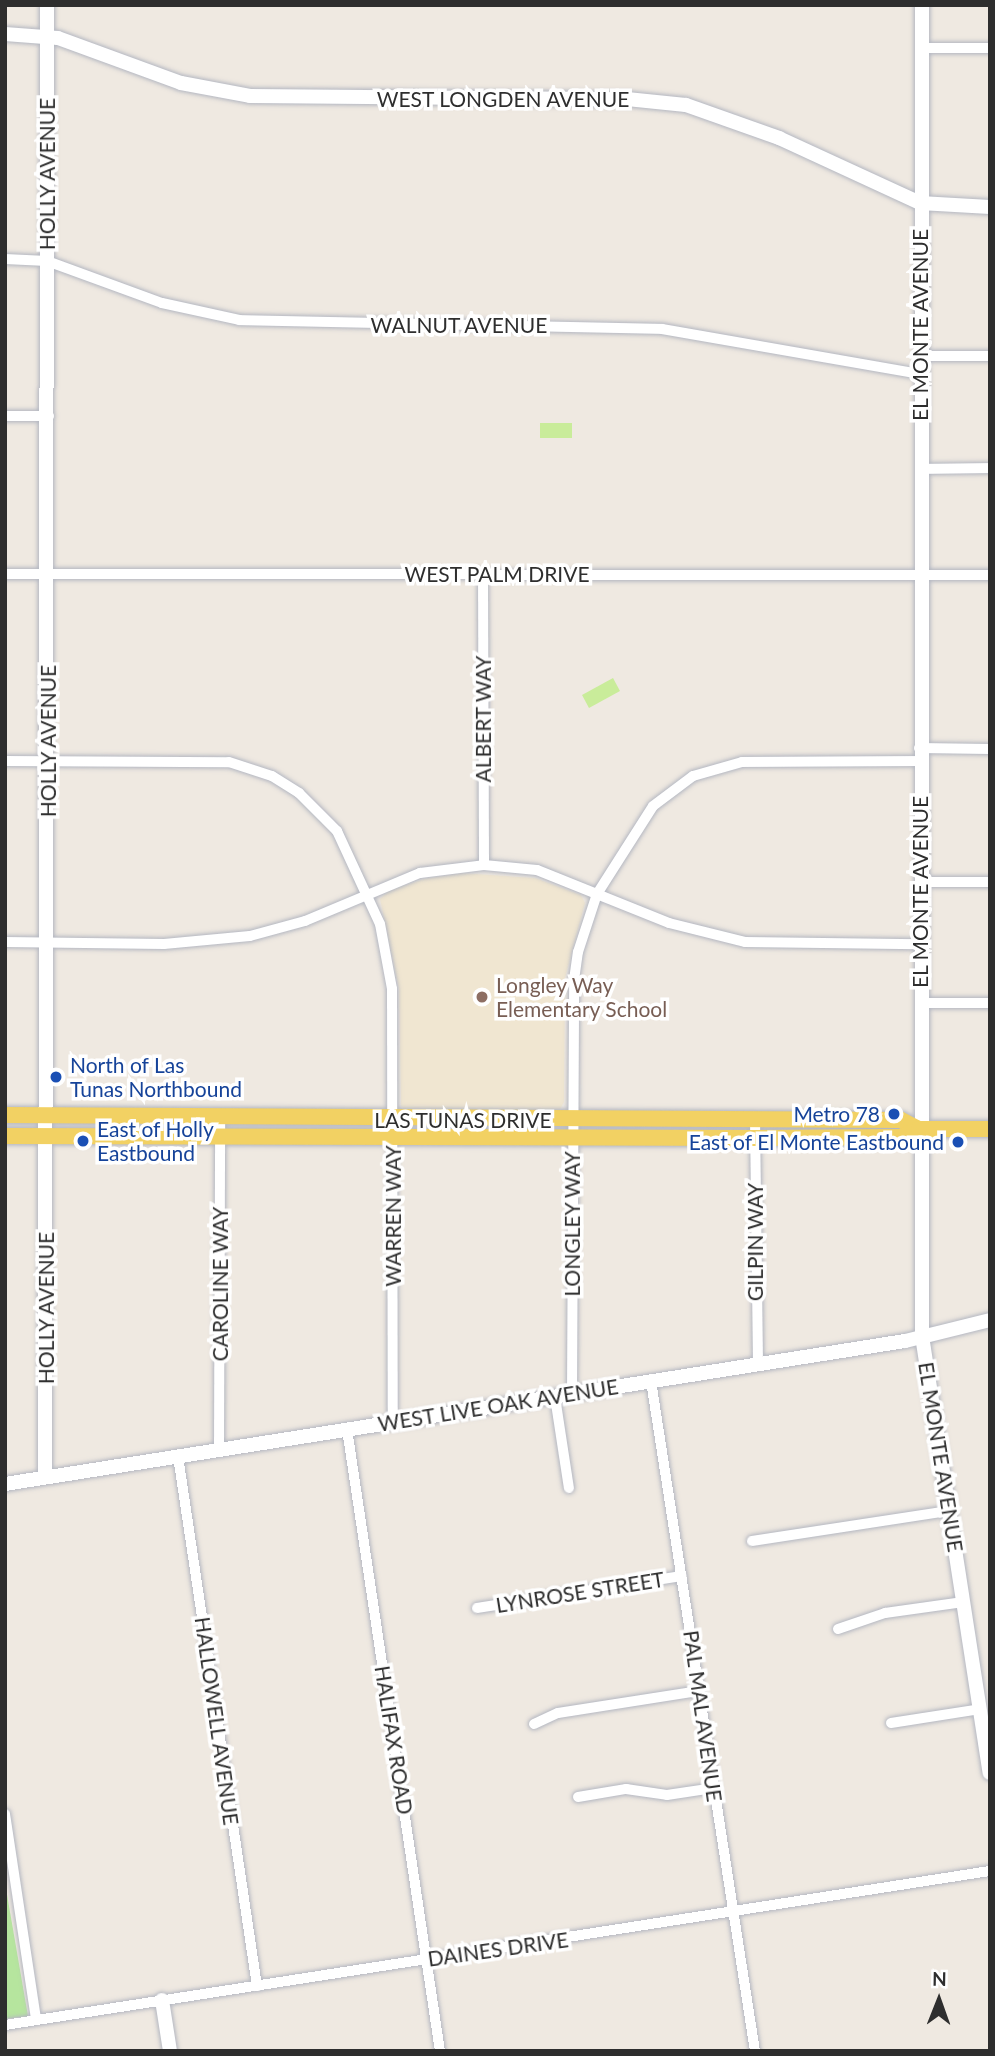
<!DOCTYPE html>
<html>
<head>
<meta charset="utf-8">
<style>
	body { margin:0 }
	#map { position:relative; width:995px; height:2056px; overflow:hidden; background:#efe9e1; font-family:Lato,sans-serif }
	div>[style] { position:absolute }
	.education>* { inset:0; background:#f0e6d1 }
	.green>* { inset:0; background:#b6e59e }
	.pitch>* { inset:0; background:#c9ec9a }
	.roads { filter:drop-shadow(0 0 2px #b4b7c1) drop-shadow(0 0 2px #b4b7c1) }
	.street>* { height:10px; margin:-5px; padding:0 5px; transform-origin:5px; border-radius:5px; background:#fff }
	.secondary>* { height:14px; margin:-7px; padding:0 7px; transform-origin:7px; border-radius:7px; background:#fff }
	.primary>* { height:16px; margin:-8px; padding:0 8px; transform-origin:8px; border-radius:8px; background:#f2d163 }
	.dots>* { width:19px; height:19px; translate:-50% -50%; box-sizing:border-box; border:4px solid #fff; border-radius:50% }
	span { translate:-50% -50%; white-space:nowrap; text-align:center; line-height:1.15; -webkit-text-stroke:7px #fff; paint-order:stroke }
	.street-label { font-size:21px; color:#2e2e2e }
	.education-label { font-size:21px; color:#785e54 }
	.left { translate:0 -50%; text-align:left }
	.transit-label { font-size:21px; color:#164399 }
	.right { translate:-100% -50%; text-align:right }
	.frame { position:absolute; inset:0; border:7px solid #2e2e2e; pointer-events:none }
	.north { position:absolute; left:904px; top:1965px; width:70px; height:70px; -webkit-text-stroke:5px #fff; paint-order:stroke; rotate:1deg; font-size:19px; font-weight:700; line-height:28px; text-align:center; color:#2e2e2e }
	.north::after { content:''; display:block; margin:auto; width:24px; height:32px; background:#2e2e2e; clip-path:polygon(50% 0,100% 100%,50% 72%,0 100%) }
</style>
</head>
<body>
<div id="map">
	<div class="education">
		<i style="clip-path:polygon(461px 873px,535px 878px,581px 895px,585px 903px,565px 978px,564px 1102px,558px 1113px,407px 1112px,401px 1106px,399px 989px,380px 899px,388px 891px,424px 879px)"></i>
	</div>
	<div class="green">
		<i style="clip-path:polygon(5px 1883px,28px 2016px,5px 2019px)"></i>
	</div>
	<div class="pitch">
		<i style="clip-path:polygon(540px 423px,572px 423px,572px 438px,540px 438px)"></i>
		<i style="clip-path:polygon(613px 678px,620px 691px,589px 708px,582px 695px)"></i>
	</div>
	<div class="roads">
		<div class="street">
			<i style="left:922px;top:48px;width:68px"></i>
			<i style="left:5px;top:259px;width:42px;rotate:2.7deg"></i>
			<i style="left:47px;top:261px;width:122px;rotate:20.1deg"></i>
			<i style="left:162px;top:303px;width:79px;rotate:12.4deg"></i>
			<i style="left:239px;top:320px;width:423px;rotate:1.2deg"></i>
			<i style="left:662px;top:329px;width:261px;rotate:9.9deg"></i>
			<i style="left:919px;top:356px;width:71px"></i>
			<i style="left:5px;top:416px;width:44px"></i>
			<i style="left:920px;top:469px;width:70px;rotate:-0.8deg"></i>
			<i style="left:5px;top:574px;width:985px;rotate:0.06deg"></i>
			<i style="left:483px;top:574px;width:291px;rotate:89.8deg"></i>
			<i style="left:919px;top:748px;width:71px;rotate:0.8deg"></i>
			<i style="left:5px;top:761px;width:224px;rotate:0.3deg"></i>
			<i style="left:229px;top:762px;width:45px;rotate:18deg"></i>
			<i style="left:272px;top:776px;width:32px;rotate:32deg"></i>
			<i style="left:299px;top:793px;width:54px;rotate:45deg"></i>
			<i style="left:337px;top:831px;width:102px;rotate:65.2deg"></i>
			<i style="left:380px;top:924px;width:66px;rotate:79.5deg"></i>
			<i style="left:392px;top:989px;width:432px;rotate:89.9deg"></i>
			<i style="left:920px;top:882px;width:70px"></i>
			<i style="left:5px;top:942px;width:159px;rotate:0.7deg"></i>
			<i style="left:164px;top:944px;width:86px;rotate:-5.3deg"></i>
			<i style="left:250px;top:936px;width:57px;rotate:-15.3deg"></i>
			<i style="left:305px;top:921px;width:125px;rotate:-22.7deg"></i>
			<i style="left:420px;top:873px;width:64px;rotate:-7.1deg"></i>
			<i style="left:484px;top:865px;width:53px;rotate:5.4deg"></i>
			<i style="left:537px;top:870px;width:142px;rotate:21.9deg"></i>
			<i style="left:669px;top:923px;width:78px;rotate:14deg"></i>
			<i style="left:745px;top:942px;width:175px;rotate:0.7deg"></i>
			<i style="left:920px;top:1003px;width:70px"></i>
			<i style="left:755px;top:1119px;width:246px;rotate:89.3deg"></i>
			<i style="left:651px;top:1381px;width:678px;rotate:81.18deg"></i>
			<i style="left:572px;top:1394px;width:414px;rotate:-89.7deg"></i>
			<i style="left:574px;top:980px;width:28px;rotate:-82deg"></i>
			<i style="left:578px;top:952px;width:61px;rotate:-71.9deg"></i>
			<i style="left:597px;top:894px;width:104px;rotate:-57.5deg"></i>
			<i style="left:653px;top:806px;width:50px;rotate:-36.9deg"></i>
			<i style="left:693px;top:776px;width:51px;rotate:-15.9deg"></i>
			<i style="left:742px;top:762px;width:177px;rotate:-0.3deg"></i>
			<i style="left:555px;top:1397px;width:92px;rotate:81.3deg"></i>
			<i style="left:347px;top:1429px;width:629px;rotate:81.5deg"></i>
			<i style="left:219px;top:1450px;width:331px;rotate:-89.8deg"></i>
			<i style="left:178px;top:1456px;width:536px;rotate:81.52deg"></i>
			<i style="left:752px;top:1541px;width:199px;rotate:-8.7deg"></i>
			<i style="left:477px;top:1608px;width:207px;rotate:-8.9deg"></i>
			<i style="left:838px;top:1629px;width:50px;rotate:-18.8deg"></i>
			<i style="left:885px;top:1613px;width:79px;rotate:-8deg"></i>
			<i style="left:891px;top:1723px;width:90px;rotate:-8.9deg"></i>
			<i style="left:534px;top:1724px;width:26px;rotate:-25deg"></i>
			<i style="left:558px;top:1713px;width:143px;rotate:-8.9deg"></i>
			<i style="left:578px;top:1797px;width:49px;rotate:-9.5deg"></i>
			<i style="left:626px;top:1789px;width:41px;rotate:8.3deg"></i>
			<i style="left:667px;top:1795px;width:48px;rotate:-8.5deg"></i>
			<i style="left:5px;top:1814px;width:208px;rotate:81.4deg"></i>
			<i style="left:5px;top:2025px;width:997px;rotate:-8.89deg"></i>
		</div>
		<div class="secondary">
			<i style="left:922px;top:5px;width:1331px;rotate:90deg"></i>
			<i style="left:922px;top:1336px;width:442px;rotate:81.2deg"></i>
			<i style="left:5px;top:34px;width:53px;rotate:4.3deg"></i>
			<i style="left:58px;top:38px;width:131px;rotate:20.1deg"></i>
			<i style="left:181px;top:83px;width:70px;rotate:10.7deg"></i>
			<i style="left:250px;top:96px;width:377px;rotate:0.5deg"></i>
			<i style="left:627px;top:99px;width:59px;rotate:5.8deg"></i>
			<i style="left:686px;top:105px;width:99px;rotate:19.5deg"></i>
			<i style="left:779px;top:138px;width:155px;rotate:24.7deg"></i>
			<i style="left:920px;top:203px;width:70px;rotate:3.3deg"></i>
			<i style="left:45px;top:1477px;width:1472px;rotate:-89.92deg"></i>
			<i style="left:5px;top:1484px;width:911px;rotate:-9.03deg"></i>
			<i style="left:905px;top:1341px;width:88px;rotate:-13.9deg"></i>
			<i style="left:162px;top:2000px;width:52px;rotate:81.1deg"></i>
		</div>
		<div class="primary">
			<i style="left:5px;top:1115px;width:896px;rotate:0.32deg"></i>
			<i style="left:901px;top:1120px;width:20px;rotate:27deg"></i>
			<i style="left:5px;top:1136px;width:751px;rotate:0.15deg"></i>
			<i style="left:756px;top:1138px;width:145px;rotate:-0.4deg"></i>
			<i style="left:901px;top:1137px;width:20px;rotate:-24deg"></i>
			<i style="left:919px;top:1129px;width:71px"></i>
		</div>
	</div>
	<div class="dots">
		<i style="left:482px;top:997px;background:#8d6e63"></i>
		<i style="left:56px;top:1077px;background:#1a4fb4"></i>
		<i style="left:894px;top:1114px;background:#1a4fb4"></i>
		<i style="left:83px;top:1141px;background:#1a4fb4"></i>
		<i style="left:958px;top:1142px;background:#1a4fb4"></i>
	</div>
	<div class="street-label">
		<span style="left:503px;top:99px">WEST LONGDEN AVENUE</span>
		<span style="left:47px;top:174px;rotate:-90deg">HOLLY AVENUE</span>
		<span style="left:459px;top:325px">WALNUT AVENUE</span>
		<span style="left:920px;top:325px;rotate:-90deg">EL MONTE AVENUE</span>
		<span style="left:497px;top:574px">WEST PALM DRIVE</span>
		<span style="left:483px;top:719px;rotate:-90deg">ALBERT WAY</span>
		<span style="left:48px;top:741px;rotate:-90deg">HOLLY AVENUE</span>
		<span style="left:920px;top:892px;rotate:-90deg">EL MONTE AVENUE</span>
		<span style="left:463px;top:1120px">LAS TUNAS DRIVE</span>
		<span style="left:393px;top:1216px;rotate:-90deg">WARREN WAY</span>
		<span style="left:572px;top:1224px;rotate:-90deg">LONGLEY WAY</span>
		<span style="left:755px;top:1242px;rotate:-90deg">GILPIN WAY</span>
		<span style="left:220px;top:1284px;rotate:-90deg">CAROLINE WAY</span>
		<span style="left:46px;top:1308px;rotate:-90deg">HOLLY AVENUE</span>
		<span style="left:498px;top:1405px;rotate:-9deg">WEST LIVE OAK AVENUE</span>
		<span style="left:941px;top:1457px;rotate:81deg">EL MONTE AVENUE</span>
		<span style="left:580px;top:1592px;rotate:-9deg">LYNROSE STREET</span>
		<span style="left:703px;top:1716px;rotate:82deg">PAL MAL AVENUE</span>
		<span style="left:217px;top:1721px;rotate:82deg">HALLOWELL AVENUE</span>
		<span style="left:394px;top:1740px;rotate:81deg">HALIFAX ROAD</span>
		<span style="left:498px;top:1949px;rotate:-8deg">DAINES DRIVE</span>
	</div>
	<div class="education-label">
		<span class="left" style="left:496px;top:997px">Longley Way<br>Elementary School</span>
	</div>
	<div class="transit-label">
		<span class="left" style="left:70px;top:1077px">North of Las<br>Tunas Northbound</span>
		<span class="right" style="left:880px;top:1114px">Metro 78</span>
		<span class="left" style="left:97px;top:1141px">East of Holly<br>Eastbound</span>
		<span class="right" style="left:944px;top:1142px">East of El Monte Eastbound</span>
	</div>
	<div class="frame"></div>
	<div class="north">N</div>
</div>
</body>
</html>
